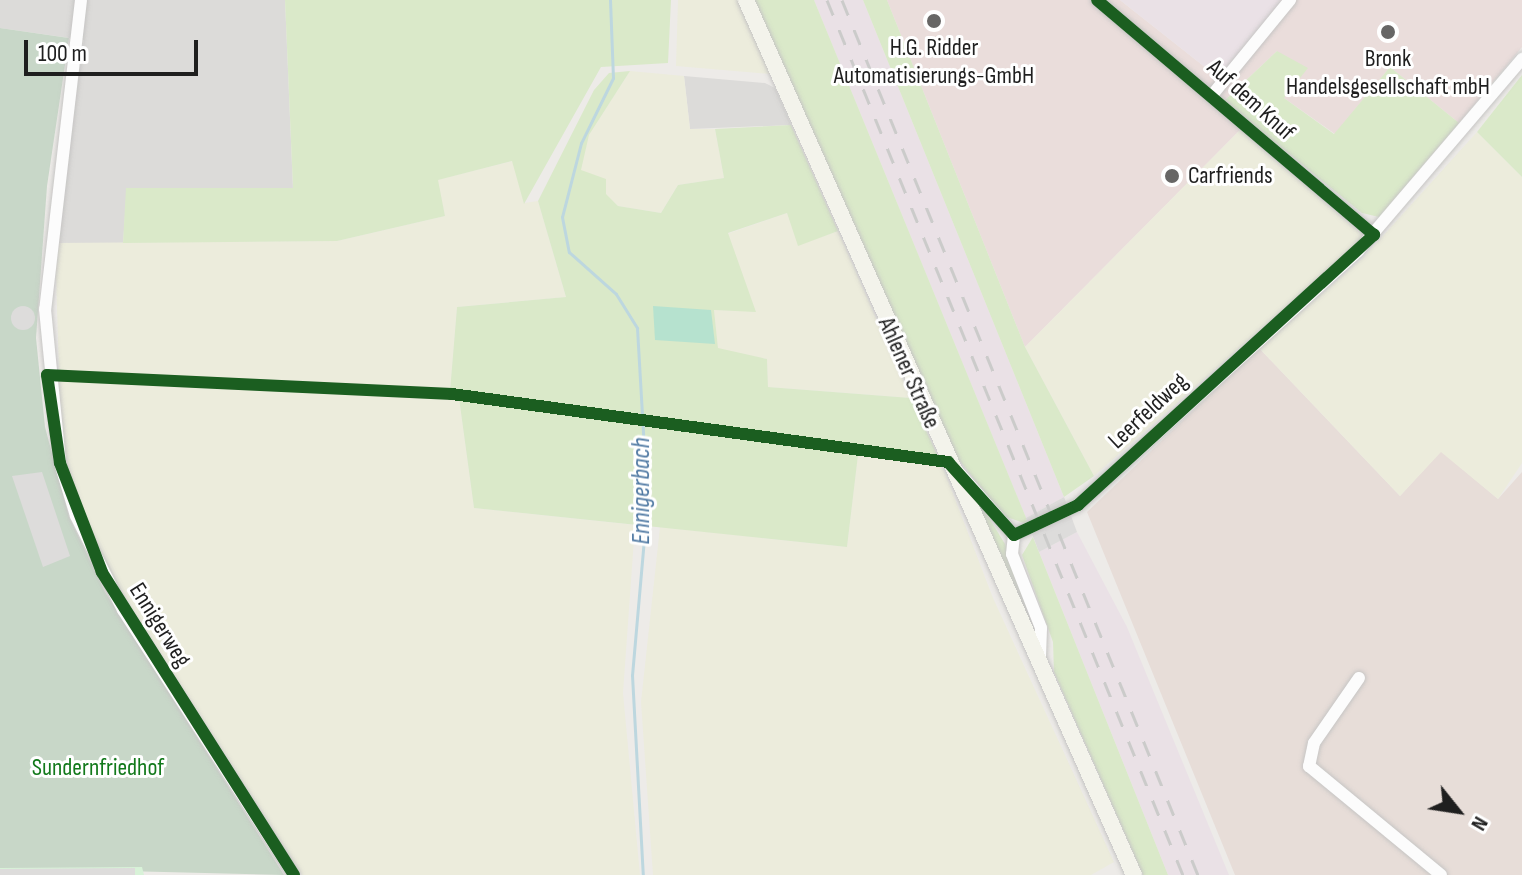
<!DOCTYPE html>
<html>
<head>
<meta charset="utf-8">
<style>
	body { margin:0 }
	#map { position:relative; width:1522px; height:875px; overflow:hidden; background:#edebe8; font-family:"Sofia Sans Condensed",sans-serif }
	div>[style] { position:absolute }
	.residential>* { inset:0; background:#dcdbd9 }
	.commercial>* { inset:0; background:#eadddb }
	.industrial>* { inset:0; background:#eae1e6 }
	.military>* { inset:0; background:#e7ddd8 }
	.farmland>* { inset:0; background:#ececdc }
	.grass>* { inset:0; background:#dae9c9 }
	.cemetery>* { inset:0; background:#c8d7c8 }
	.park>* { inset:0; background:#d8f2d8 }
	.pitch>* { inset:0; background:#b6e2cf }
	.parking>* { inset:0; background:#dddcdb }
	.round { border-radius:50% }
	.stream>* { height:3px; margin:-1.5px; padding:0 1.5px; transform-origin:1.5px; border-radius:1.5px; background:#bdd7df }
	.roads { filter:drop-shadow(0 0 2px #c6c5c4) drop-shadow(0 0 2px #c6c5c4) }
	.street>* { height:12px; margin:-6px; padding:0 6px; transform-origin:6px; border-radius:6px; background:#fcfcfc }
	.secondary>* { height:16px; margin:-8px; padding:0 8px; transform-origin:8px; border-radius:8px; background:#f3f3eb }
	.rail>* { height:3px; margin-top:-1.5px; transform-origin:0; background:repeating-linear-gradient(90deg,#cbcbca 0 16px,transparent 0 32px) }
	.cycleway>* { height:12px; margin:-6px; padding:0 6px; transform-origin:6px; border-radius:6px; background:#1b5e20 }
	.dots>* { width:22px; height:22px; translate:-50% -50%; box-sizing:border-box; border:4px solid #fff; border-radius:50% }
	span { translate:-50% -50%; white-space:nowrap; text-align:center; line-height:1.15; -webkit-text-stroke:6px #fff; paint-order:stroke }
	.poi-label { font-size:24px; color:#1f1f1f }
	.left { translate:0 -50%; text-align:left }
	.street-label { font-size:24px; color:#1f1f1f }
	.park-label { font-size:24px; color:#12791b }
	.water-label { font-size:26px; color:#4e78a2; font-style:italic }
	.north { position:absolute; left:1418px; top:771px; width:80px; height:80px; -webkit-text-stroke:6px #fff; paint-order:stroke; rotate:120deg; font-size:22px; font-weight:700; line-height:32px; text-align:center; color:#1f1f1f }
	.north::after { content:''; display:block; margin:auto; width:28px; height:36px; background:#1f1f1f; clip-path:polygon(50% 0,100% 100%,50% 72%,0 100%) }
	.scale { position:absolute; left:24px; top:40px; width:174px; height:36px; box-sizing:border-box; border:4px solid #1f1f1f; border-top:0; padding-left:10px; font-size:24px; line-height:28px; white-space:nowrap; color:#1f1f1f; -webkit-text-stroke:6px #fff; paint-order:stroke }
</style>
</head>
<body>
<div id="map">
	<div class="residential">
		<i style="clip-path:polygon(0 0,285px 0,293px 189px,127px 188px,123px 243px,55px 243px,84px 40px,0 28px)"></i>
		<i style="clip-path:polygon(684px 76px,765px 83px,775px 88px,791px 125px,690px 129px)"></i>
	</div>
	<div class="commercial">
		<i style="clip-path:polygon(887px 0,1120px 0,1220px 79px,1283px 0,1522px 0,1522px 47px,1459px 123px,1390px 67px,1335px 134px,1284px 98px,1277px 51px,1225px 100px,1240px 130px,1025px 347px)"></i>
	</div>
	<div class="industrial">
		<i style="clip-path:polygon(814px 0,863px 0,1064px 497px,1026px 518px)"></i>
		<i style="clip-path:polygon(1120px 0,1283px 0,1220px 79px)"></i>
		<i style="clip-path:polygon(1077px 532px,1127px 627px,1229px 875px,1168px 875px,1039px 552px)"></i>
	</div>
	<div class="military">
		<i style="clip-path:polygon(1259px 348px,1400px 496px,1441px 451px,1498px 499px,1522px 472px,1522px 875px,1235px 875px,1087px 512px)"></i>
	</div>
	<div class="farmland">
		<i style="clip-path:polygon(678px 0,739px 0,770px 74px,676px 66px)"></i>
		<i style="clip-path:polygon(630px 71px,684px 76px,690px 129px,715px 129px,724px 178px,678px 185px,661px 213px,618px 206px,580px 170px,589px 135px)"></i>
		<i style="clip-path:polygon(1240px 130px,1365px 237px,1094px 476px,1025px 347px)"></i>
		<i style="clip-path:polygon(1477px 132px,1522px 177px,1522px 463px,1498px 499px,1441px 452px,1400px 496px,1259px 348px,1362px 259px)"></i>
		<i style="clip-path:polygon(513px 161px,524px 203px,538px 201px,566px 297px,457px 307px,450px 391px,59px 373px,55px 243px,337px 241px,445px 216px,437px 180px)"></i>
		<i style="clip-path:polygon(787px 213px,798px 245px,838px 231px,911px 398px,768px 387px,767px 359px,718px 349px,714px 310px,755px 311px,727px 234px)"></i>
		<i style="clip-path:polygon(60px 379px,459px 398px,474px 508px,635px 525px,623px 693px,640px 875px,302px 875px,108px 570px,64px 459px,55px 386px)"></i>
		<i style="clip-path:polygon(858px 454px,942px 465px,993px 598px,1114px 862px,1091px 875px,653px 875px,641px 702px,660px 527px,847px 547px)"></i>
	</div>
	<div class="grass">
		<i style="clip-path:polygon(285px 0,671px 0,668px 63px,601px 67px,524px 204px,512px 161px,438px 180px,445px 216px,337px 241px,123px 243px,126px 188px,293px 188px)"></i>
		<i style="clip-path:polygon(754px 0,814px 0,1029px 525px,1004px 516px,951px 450px)"></i>
		<i style="clip-path:polygon(863px 0,887px 0,1025px 347px,1094px 476px,1064px 497px)"></i>
		<i style="clip-path:polygon(1277px 51px,1308px 68px,1284px 98px,1334px 134px,1390px 67px,1459px 123px,1379px 217px,1362px 213px,1224px 101px)"></i>
		<i style="clip-path:polygon(630px 71px,589px 135px,581px 170px,606px 179px,606px 194px,618px 206px,661px 213px,678px 185px,724px 178px,715px 129px,791px 125px,838px 231px,798px 246px,787px 213px,728px 233px,756px 312px,714px 310px,718px 348px,767px 359px,768px 387px,911px 398px,942px 465px,858px 455px,847px 547px,474px 508px,459px 398px,636px 423px,450px 391px,457px 307px,566px 297px,538px 201px,594px 90px,609px 73px)"></i>
		<i style="clip-path:polygon(1522px 75px,1522px 177px,1477px 132px)"></i>
		<i style="clip-path:polygon(970px 487px,1005px 544px,1039px 641px)"></i>
		<i style="clip-path:polygon(1033px 537px,1168px 875px,1143px 875px,1054px 672px,1053px 642px,1022px 555px)"></i>
	</div>
	<div class="cemetery">
		<i style="clip-path:polygon(0 28px,69px 38px,47px 186px,36px 338px,45px 427px,69px 517px,105px 592px,284px 875px,0 868px)"></i>
	</div>
	<div class="park">
		<i style="clip-path:polygon(142px 867px,144px 875px,0 875px,0 868px)"></i>
	</div>
	<div class="pitch">
		<i style="clip-path:polygon(653px 306px,711px 310px,715px 344px,655px 340px)"></i>
	</div>
	<div class="parking">
		<i class="round" style="left:11px;top:306px;width:24px;height:24px"></i>
		<i style="clip-path:polygon(42px 472px,70px 556px,43px 567px,12px 476px)"></i>
		<i style="clip-path:polygon(1064px 497px,1077px 532px,1039px 552px,1026px 518px)"></i>
		<i style="clip-path:polygon(135px 868px,135px 875px,0 875px,0 869px)"></i>
	</div>
	<div class="stream">
		<i style="left:610px;top:0;width:78px;rotate:87.8deg"></i>
		<i style="left:613px;top:78px;width:72px;rotate:116.2deg"></i>
		<i style="left:581px;top:143px;width:76px;rotate:104.4deg"></i>
		<i style="left:562px;top:217px;width:36px;rotate:79deg"></i>
		<i style="left:569px;top:252px;width:63px;rotate:41.8deg"></i>
		<i style="left:616px;top:294px;width:40px;rotate:58deg"></i>
		<i style="left:637px;top:328px;width:176px;rotate:86.7deg"></i>
		<i style="left:647px;top:504px;width:172px;rotate:95deg"></i>
		<i style="left:632px;top:675px;width:200px;rotate:86.9deg"></i>
	</div>
	<div class="roads">
		<div class="street">
			<i style="left:81px;top:0;width:311px;rotate:96.6deg"></i>
			<i style="left:45px;top:309px;width:155px;rotate:84.4deg"></i>
			<i style="left:60px;top:463px;width:55px;rotate:73.2deg"></i>
			<i style="left:76px;top:516px;width:105px;rotate:63.4deg"></i>
			<i style="left:123px;top:610px;width:315px;rotate:57.2deg"></i>
			<i style="left:1097px;top:0;width:363px;rotate:40.3deg"></i>
			<i style="left:1213px;top:94px;width:122px;rotate:-50.7deg"></i>
			<i style="left:954px;top:467px;width:91px;rotate:48.6deg"></i>
			<i style="left:1014px;top:535px;width:71px;rotate:-25.1deg"></i>
			<i style="left:1078px;top:505px;width:378px;rotate:-42.2deg"></i>
			<i style="left:1358px;top:251px;width:253px;rotate:-49.5deg"></i>
			<i style="left:1014px;top:535px;width:19px;rotate:96deg"></i>
			<i style="left:1012px;top:554px;width:79px;rotate:68.6deg"></i>
			<i style="left:1041px;top:628px;width:34px;rotate:92deg"></i>
			<i style="left:1359px;top:678px;width:79px;rotate:124.7deg"></i>
			<i style="left:1314px;top:743px;width:24px;rotate:102deg"></i>
			<i style="left:1309px;top:766px;width:171px;rotate:39.5deg"></i>
		</div>
		<div class="secondary">
			<i style="left:746px;top:0;width:957px;rotate:66.09deg"></i>
		</div>
	</div>
	<div class="rail">
		<i style="left:827px;top:0;width:945px;rotate:67.86deg"></i>
		<i style="left:842px;top:0;width:945px;rotate:67.86deg"></i>
	</div>
	<div class="cycleway">
		<i style="left:294px;top:875px;width:359px;rotate:-122.4deg"></i>
		<i style="left:102px;top:572px;width:117px;rotate:-111.1deg"></i>
		<i style="left:60px;top:463px;width:89px;rotate:-98.4deg"></i>
		<i style="left:47px;top:375px;width:405px;rotate:2.7deg"></i>
		<i style="left:452px;top:394px;width:501px;rotate:7.81deg"></i>
		<i style="left:948px;top:462px;width:98px;rotate:47.9deg"></i>
		<i style="left:1014px;top:535px;width:71px;rotate:-25.1deg"></i>
		<i style="left:1078px;top:505px;width:401px;rotate:-42.4deg"></i>
		<i style="left:1374px;top:235px;width:363px;rotate:-139.7deg"></i>
	</div>
	<div class="dots">
		<i style="left:934px;top:21px;background:#676665"></i>
		<i style="left:1388px;top:32px;background:#676665"></i>
		<i style="left:1172px;top:176px;background:#676665"></i>
	</div>
	<div class="poi-label">
		<span style="left:934px;top:62px">H.G. Ridder<br>Automatisierungs-GmbH</span>
		<span style="left:1388px;top:73px">Bronk<br>Handelsgesellschaft mbH</span>
		<span class="left" style="left:1188px;top:176px">Carfriends</span>
	</div>
	<div class="street-label">
		<span style="left:1251px;top:100px;rotate:42deg">Auf dem Knuf</span>
		<span style="left:909px;top:373px;rotate:66deg">Ahlener Straße</span>
		<span style="left:1148px;top:411px;rotate:-43deg">Leerfeldweg</span>
		<span style="left:160px;top:625px;rotate:58deg">Ennigerweg</span>
	</div>
	<div class="park-label">
		<span style="left:98px;top:768px">Sundernfriedhof</span>
	</div>
	<div class="water-label">
		<span style="left:642px;top:491px;rotate:-90deg">Ennigerbach</span>
	</div>
	<div class="north">N</div>
	<div class="scale">100 m</div>
</div>
</body>
</html>
